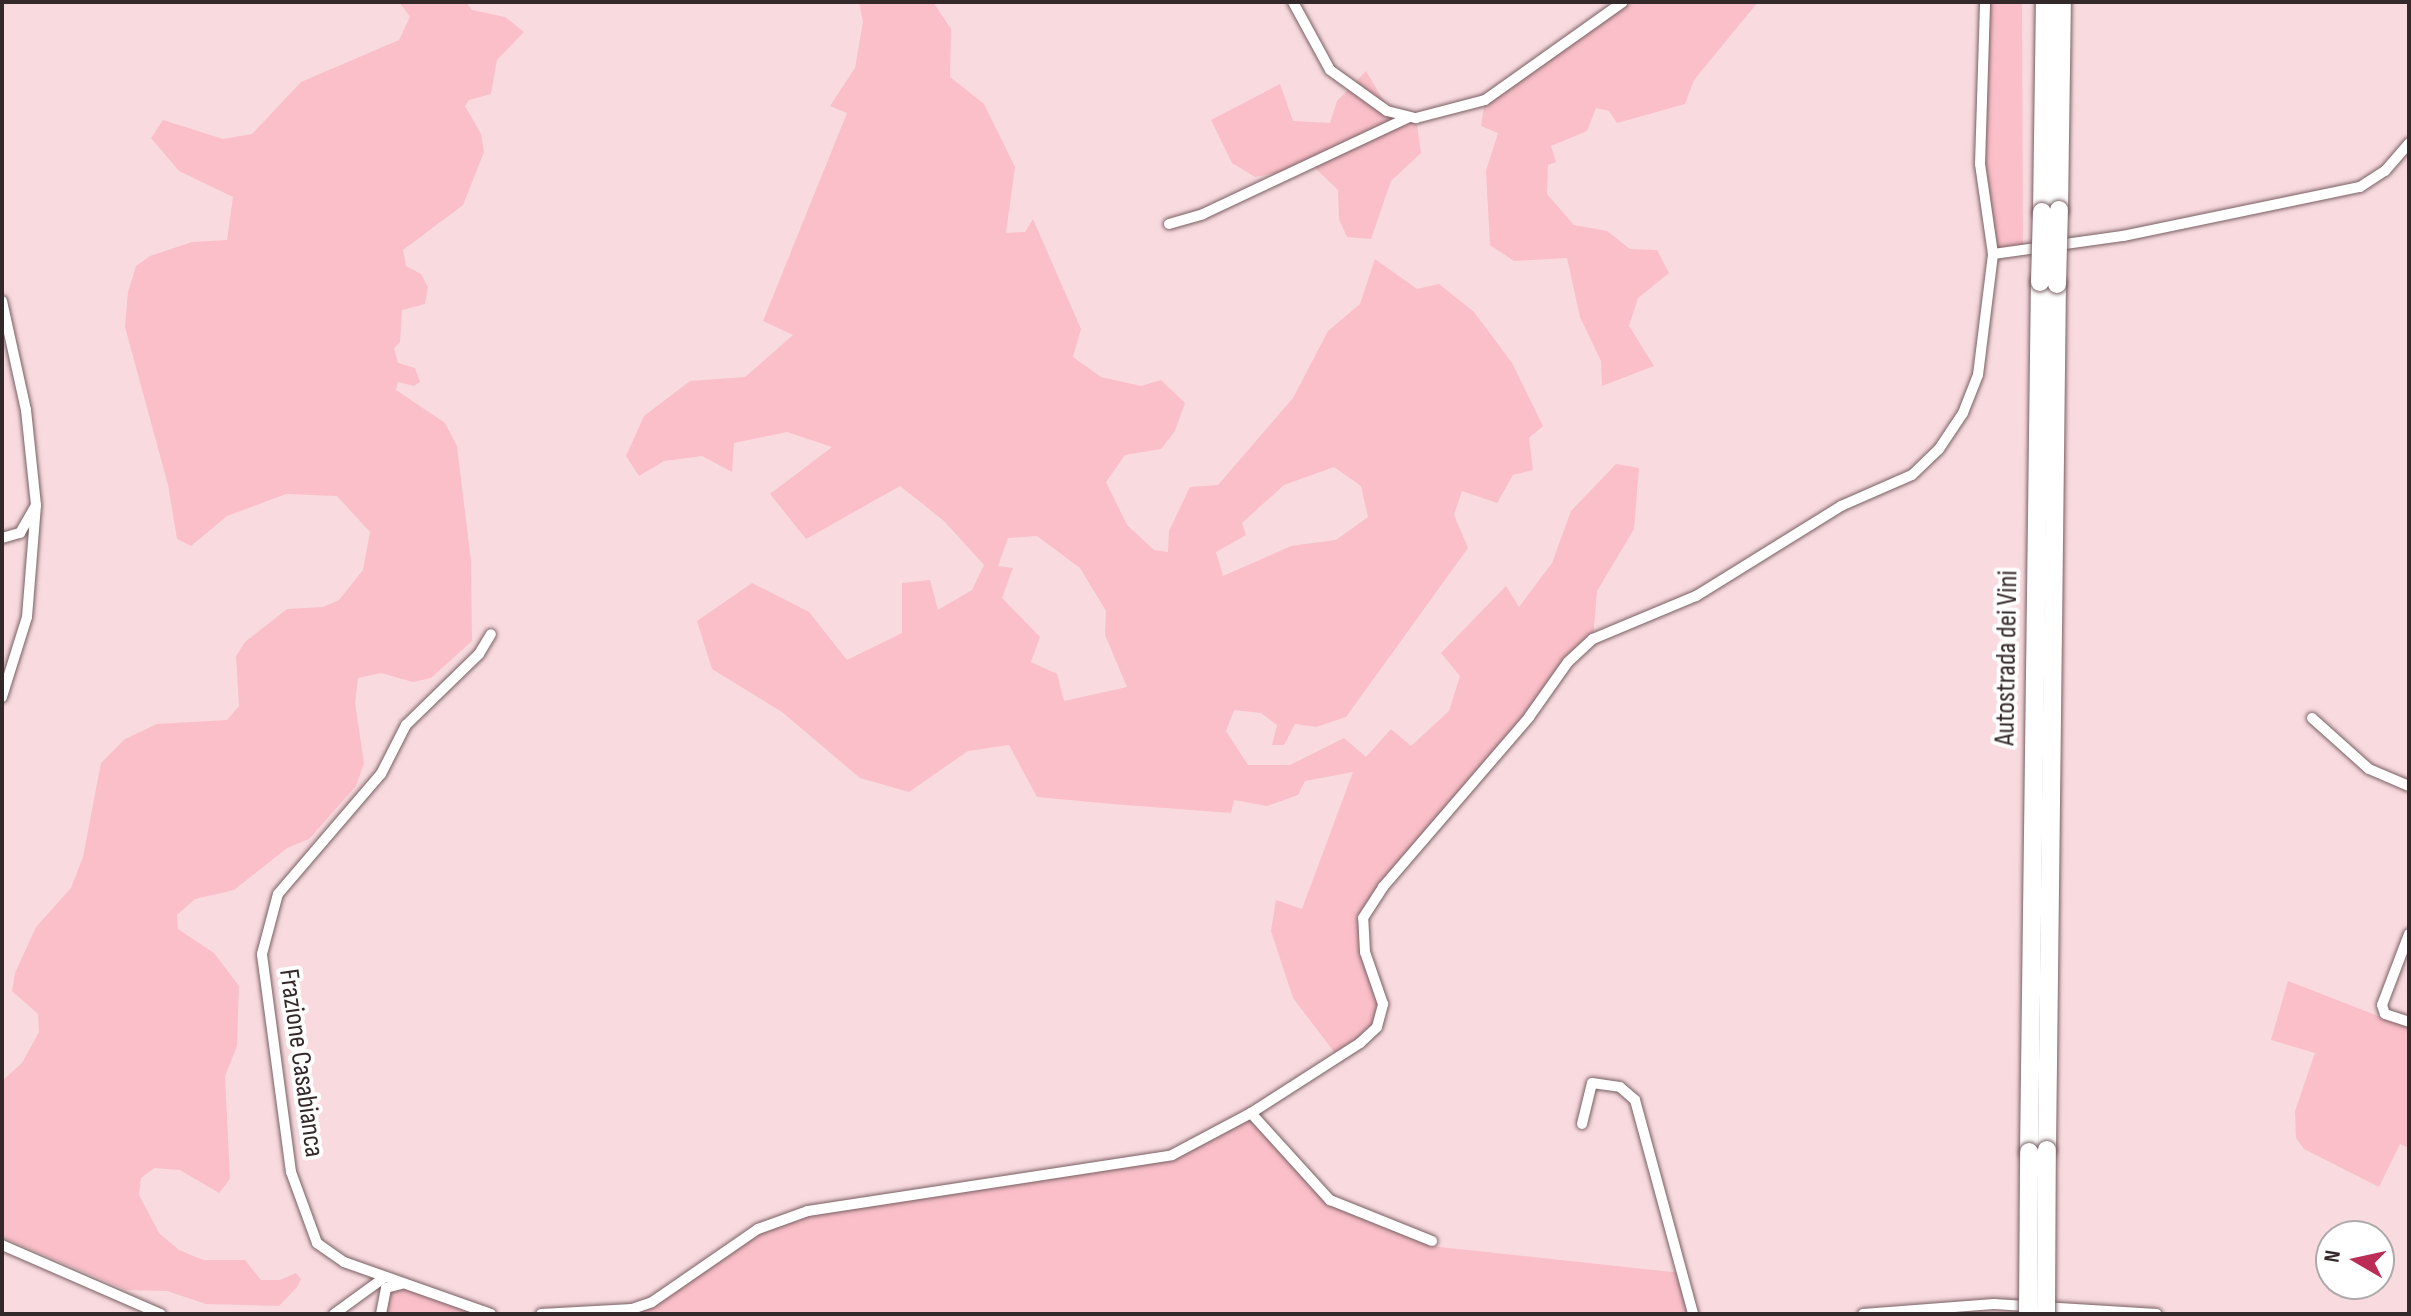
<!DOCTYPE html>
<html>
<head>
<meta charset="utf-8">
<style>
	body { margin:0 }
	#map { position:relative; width:2411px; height:1316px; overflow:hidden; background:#f9dbdf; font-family:"Sofia Sans Condensed",sans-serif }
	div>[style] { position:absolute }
	.green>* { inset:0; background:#fabfc8 }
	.roads { filter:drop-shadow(0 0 2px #785f63) drop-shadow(0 0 2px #785f63) }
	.street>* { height:10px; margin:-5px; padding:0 5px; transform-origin:5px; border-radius:5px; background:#fff }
	.highway>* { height:18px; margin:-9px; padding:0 9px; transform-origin:9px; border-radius:9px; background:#fff }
	.bridges { filter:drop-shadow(0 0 2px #785f63) drop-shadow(0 0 2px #785f63) }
	.highway-bridge>* { height:18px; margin:-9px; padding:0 9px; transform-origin:9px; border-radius:9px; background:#fff }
	span { translate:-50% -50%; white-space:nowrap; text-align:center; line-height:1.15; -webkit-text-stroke:8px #fff; paint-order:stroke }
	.street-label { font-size:28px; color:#34292a }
	.frame { position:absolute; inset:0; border:4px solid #34292a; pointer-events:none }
	.north { position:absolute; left:2315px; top:1220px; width:80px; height:80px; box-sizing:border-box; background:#fff; border:2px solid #aea9aa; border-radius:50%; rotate:279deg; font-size:22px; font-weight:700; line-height:32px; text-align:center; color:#34292a }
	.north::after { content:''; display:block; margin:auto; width:28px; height:36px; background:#bb2c56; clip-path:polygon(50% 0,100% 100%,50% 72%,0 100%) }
</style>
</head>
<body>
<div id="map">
	<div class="green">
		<i style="clip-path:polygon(399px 2px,466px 2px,472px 10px,505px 17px,524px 32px,497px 60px,491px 94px,469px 100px,465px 106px,481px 134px,484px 152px,463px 205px,403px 250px,406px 266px,421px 274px,428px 287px,425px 304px,402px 310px,400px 342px,394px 348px,398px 363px,415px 368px,420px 382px,414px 386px,398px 382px,396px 390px,445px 423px,457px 446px,471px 561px,472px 641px,431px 678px,413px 682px,381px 673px,358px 678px,355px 703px,364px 763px,356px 786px,309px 839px,287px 848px,234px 890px,195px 899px,177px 915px,178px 929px,214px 953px,239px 986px,237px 1046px,225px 1076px,230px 1179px,219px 1193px,180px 1170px,154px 1168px,141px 1178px,139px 1195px,159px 1233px,179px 1250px,203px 1260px,245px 1260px,261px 1280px,280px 1280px,296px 1273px,301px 1279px,297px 1287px,279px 1306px,206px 1304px,167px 1291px,126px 1290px,2px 1237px,2px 1081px,22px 1063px,39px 1032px,38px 1014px,12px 991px,15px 973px,36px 927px,71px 888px,83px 857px,101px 763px,125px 739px,157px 724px,227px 720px,239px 706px,236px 656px,245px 642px,287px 609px,323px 607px,339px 600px,363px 570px,370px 532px,337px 496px,286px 494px,227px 516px,191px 546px,177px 539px,168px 485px,125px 327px,128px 292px,136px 266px,150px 256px,192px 242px,227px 240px,233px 197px,179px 171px,151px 138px,163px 120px,223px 139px,252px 134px,301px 82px,399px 40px,410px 17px)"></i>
		<i style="clip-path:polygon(evenodd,859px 2px,933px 2px,951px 29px,950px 77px,984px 104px,1015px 167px,1006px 233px,1025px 232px,1033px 219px,1081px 329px,1073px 357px,1101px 377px,1141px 386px,1161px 380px,1185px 403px,1175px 431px,1161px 449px,1125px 455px,1106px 482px,1127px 525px,1154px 550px,1168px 552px,1169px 531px,1190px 487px,1218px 485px,1293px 398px,1328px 331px,1360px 304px,1375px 259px,1417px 289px,1439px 284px,1474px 312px,1512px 363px,1543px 426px,1529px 438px,1533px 470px,1513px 475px,1497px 503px,1462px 491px,1454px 515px,1468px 548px,1346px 717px,1316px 727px,1295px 724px,1284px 745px,1272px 745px,1277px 725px,1261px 713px,1234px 710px,1226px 731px,1248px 765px,1290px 765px,1344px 738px,1366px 757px,1391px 729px,1411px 746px,1449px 711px,1460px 676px,1441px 653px,1506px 586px,1519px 607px,1552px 563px,1571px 511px,1616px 464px,1639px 468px,1634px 529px,1597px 591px,1593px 639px,1364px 918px,1365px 952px,1383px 1004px,1377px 1027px,1338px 1057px,1293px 998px,1271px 931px,1276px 900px,1302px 909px,1353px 772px,1305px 781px,1298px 795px,1267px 806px,1234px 800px,1231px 813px,1112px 804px,1037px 797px,1009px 745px,968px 751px,909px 792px,860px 778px,782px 712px,712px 669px,697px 621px,752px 583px,809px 612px,847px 660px,902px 633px,902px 583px,930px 580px,938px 610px,972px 590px,984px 565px,944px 521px,900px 486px,806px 539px,770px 494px,832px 447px,787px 432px,734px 443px,732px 472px,702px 456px,664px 461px,639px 476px,626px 456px,644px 416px,690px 381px,745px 377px,793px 335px,763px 321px,847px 113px,830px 106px,855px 68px,863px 22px,859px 2px,1334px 467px,1361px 486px,1368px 517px,1336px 540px,1291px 546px,1223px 576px,1216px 552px,1246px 535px,1242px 523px,1284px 485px,1334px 467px,859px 2px,1037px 536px,1080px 568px,1106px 611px,1105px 635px,1127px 687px,1064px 701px,1057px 674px,1031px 662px,1040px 637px,1002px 598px,1013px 568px,998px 566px,1008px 538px,1037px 536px)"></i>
		<i style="clip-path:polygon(1644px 2px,1758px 2px,1694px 80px,1685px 104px,1617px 123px,1609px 111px,1596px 108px,1587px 131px,1551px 146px,1556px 162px,1548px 165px,1547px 194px,1574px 225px,1607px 231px,1630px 249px,1657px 250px,1669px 273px,1638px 298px,1629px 326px,1654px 366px,1602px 386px,1601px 361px,1580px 317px,1567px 258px,1514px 261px,1490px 245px,1486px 171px,1498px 133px,1481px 126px,1485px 100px,1617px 7px)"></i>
		<i style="clip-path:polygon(1985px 2px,2022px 2px,2023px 250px,1993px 254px,1980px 164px)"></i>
		<i style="clip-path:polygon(1366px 71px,1392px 115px,1416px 118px,1421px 153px,1391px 181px,1371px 239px,1347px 237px,1339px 219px,1338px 190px,1313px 166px,1255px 177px,1232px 163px,1211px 120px,1280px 84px,1293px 121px,1330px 123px,1337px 101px)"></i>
		<i style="clip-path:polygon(2288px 981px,2409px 1028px,2409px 1148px,2400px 1144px,2379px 1187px,2304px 1149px,2296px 1138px,2295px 1111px,2315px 1053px,2271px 1040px)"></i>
		<i style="clip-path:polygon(1251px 1113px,1330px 1200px,1440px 1247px,1681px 1273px,1689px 1314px,541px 1314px,652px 1302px,758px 1229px,808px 1211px,1172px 1155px)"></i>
		<i style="clip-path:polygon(403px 1284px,491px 1314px,381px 1314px,386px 1288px)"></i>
	</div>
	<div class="roads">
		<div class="street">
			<i style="left:1293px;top:2px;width:77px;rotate:61.4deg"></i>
			<i style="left:1330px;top:70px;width:70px;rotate:35.7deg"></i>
			<i style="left:1387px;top:111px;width:30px;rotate:14deg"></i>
			<i style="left:1416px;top:118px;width:71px;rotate:-14.6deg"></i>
			<i style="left:1485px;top:100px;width:169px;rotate:-35.4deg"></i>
			<i style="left:1169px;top:224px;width:35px;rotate:-16deg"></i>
			<i style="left:1203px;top:214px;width:228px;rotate:-25.2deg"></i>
			<i style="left:1993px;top:254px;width:131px;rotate:-7.9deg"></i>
			<i style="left:2123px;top:236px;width:242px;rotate:-11.7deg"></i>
			<i style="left:2360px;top:187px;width:30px;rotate:-33deg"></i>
			<i style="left:2385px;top:171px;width:37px;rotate:-49deg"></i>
			<i style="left:2px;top:301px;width:112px;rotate:77.6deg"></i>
			<i style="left:26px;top:410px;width:96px;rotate:84deg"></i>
			<i style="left:36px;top:505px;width:112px;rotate:94.6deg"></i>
			<i style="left:27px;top:617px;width:84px;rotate:107.4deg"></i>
			<i style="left:2px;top:538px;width:19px;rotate:-16deg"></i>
			<i style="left:20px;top:533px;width:30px;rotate:-60deg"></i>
			<i style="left:2312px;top:718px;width:76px;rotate:41.8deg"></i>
			<i style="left:2369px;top:769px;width:43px;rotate:23deg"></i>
			<i style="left:2409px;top:934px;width:76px;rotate:110.8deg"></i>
			<i style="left:2382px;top:1005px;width:9px;rotate:72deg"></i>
			<i style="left:2385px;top:1014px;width:25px;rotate:18deg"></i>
			<i style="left:1251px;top:1113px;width:118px;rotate:47.8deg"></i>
			<i style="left:1330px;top:1200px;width:110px;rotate:21.9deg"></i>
			<i style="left:1582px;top:1124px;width:42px;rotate:-76.3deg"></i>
			<i style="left:1592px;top:1083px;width:28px;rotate:8deg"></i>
			<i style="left:1620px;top:1087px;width:20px;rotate:41deg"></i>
			<i style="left:1635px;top:1100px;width:222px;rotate:74.8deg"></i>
			<i style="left:2px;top:1245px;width:173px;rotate:23.5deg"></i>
			<i style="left:334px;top:1314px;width:63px;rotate:-36deg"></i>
			<i style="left:381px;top:1314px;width:26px;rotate:-79deg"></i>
			<i style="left:386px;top:1288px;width:16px;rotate:-15deg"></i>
			<i style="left:491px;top:1314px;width:156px;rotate:-160.5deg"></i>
			<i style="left:344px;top:1262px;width:33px;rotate:-145deg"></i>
			<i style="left:317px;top:1243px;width:76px;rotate:-110.1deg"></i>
			<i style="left:291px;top:1172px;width:220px;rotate:-97.6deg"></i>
			<i style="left:262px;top:954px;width:62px;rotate:-75.1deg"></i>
			<i style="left:278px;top:894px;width:158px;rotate:-49.4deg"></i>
			<i style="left:381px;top:774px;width:55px;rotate:-63deg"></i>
			<i style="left:406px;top:725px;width:102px;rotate:-44.2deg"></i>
			<i style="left:479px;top:654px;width:23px;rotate:-59deg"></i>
			<i style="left:541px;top:1314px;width:91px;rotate:-3.1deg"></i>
			<i style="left:632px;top:1309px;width:21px;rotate:-19deg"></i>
			<i style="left:652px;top:1302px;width:129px;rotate:-34.6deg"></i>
			<i style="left:758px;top:1229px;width:53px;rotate:-19.8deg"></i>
			<i style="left:808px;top:1211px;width:368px;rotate:-8.7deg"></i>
			<i style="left:1172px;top:1155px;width:89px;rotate:-28deg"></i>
			<i style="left:1251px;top:1113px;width:130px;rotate:-32.7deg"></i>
			<i style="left:1360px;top:1043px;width:23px;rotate:-43deg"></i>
			<i style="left:1377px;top:1027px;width:24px;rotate:-75deg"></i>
			<i style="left:1383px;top:1004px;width:55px;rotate:-109.1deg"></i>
			<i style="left:1365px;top:952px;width:34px;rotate:-93deg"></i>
			<i style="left:1363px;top:918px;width:37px;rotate:-57deg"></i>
			<i style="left:1383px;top:887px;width:224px;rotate:-49.3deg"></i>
			<i style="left:1529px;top:717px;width:67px;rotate:-54.7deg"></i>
			<i style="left:1568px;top:662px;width:34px;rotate:-43deg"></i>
			<i style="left:1593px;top:639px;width:112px;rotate:-22.7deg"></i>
			<i style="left:1696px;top:596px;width:171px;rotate:-31.8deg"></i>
			<i style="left:1841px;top:506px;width:77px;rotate:-23.6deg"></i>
			<i style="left:1912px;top:475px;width:37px;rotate:-44deg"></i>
			<i style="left:1939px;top:449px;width:43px;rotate:-56.3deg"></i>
			<i style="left:1963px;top:413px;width:41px;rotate:-68.5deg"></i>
			<i style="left:1978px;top:375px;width:122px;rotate:-82.9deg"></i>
			<i style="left:1993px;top:254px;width:91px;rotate:-98.2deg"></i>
			<i style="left:1980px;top:164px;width:162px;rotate:-88.2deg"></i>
			<i style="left:1863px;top:1314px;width:131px;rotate:-4.4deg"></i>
			<i style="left:1994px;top:1304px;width:163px;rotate:3.5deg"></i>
		</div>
		<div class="highway">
			<i style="left:2059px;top:210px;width:208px;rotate:-89.2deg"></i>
			<i style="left:2042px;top:212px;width:210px;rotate:-89.2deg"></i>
			<i style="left:2047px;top:1150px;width:866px;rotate:-89.34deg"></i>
			<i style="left:2029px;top:1152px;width:870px;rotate:-89.28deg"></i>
		</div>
	</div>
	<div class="bridges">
		<div class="highway-bridge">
			<i style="left:2040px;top:282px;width:70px;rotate:-88.4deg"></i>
			<i style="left:2057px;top:284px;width:74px;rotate:-88.5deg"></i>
			<i style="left:2028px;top:1314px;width:162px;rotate:-89.6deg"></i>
			<i style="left:2046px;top:1314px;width:164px;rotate:-89.7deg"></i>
		</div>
	</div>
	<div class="street-label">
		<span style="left:2007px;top:658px;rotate:-89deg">Autostrada dei Vini</span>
		<span style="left:301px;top:1063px;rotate:82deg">Frazione Casabianca</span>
	</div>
	<div class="frame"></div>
	<div class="north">N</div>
</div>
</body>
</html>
